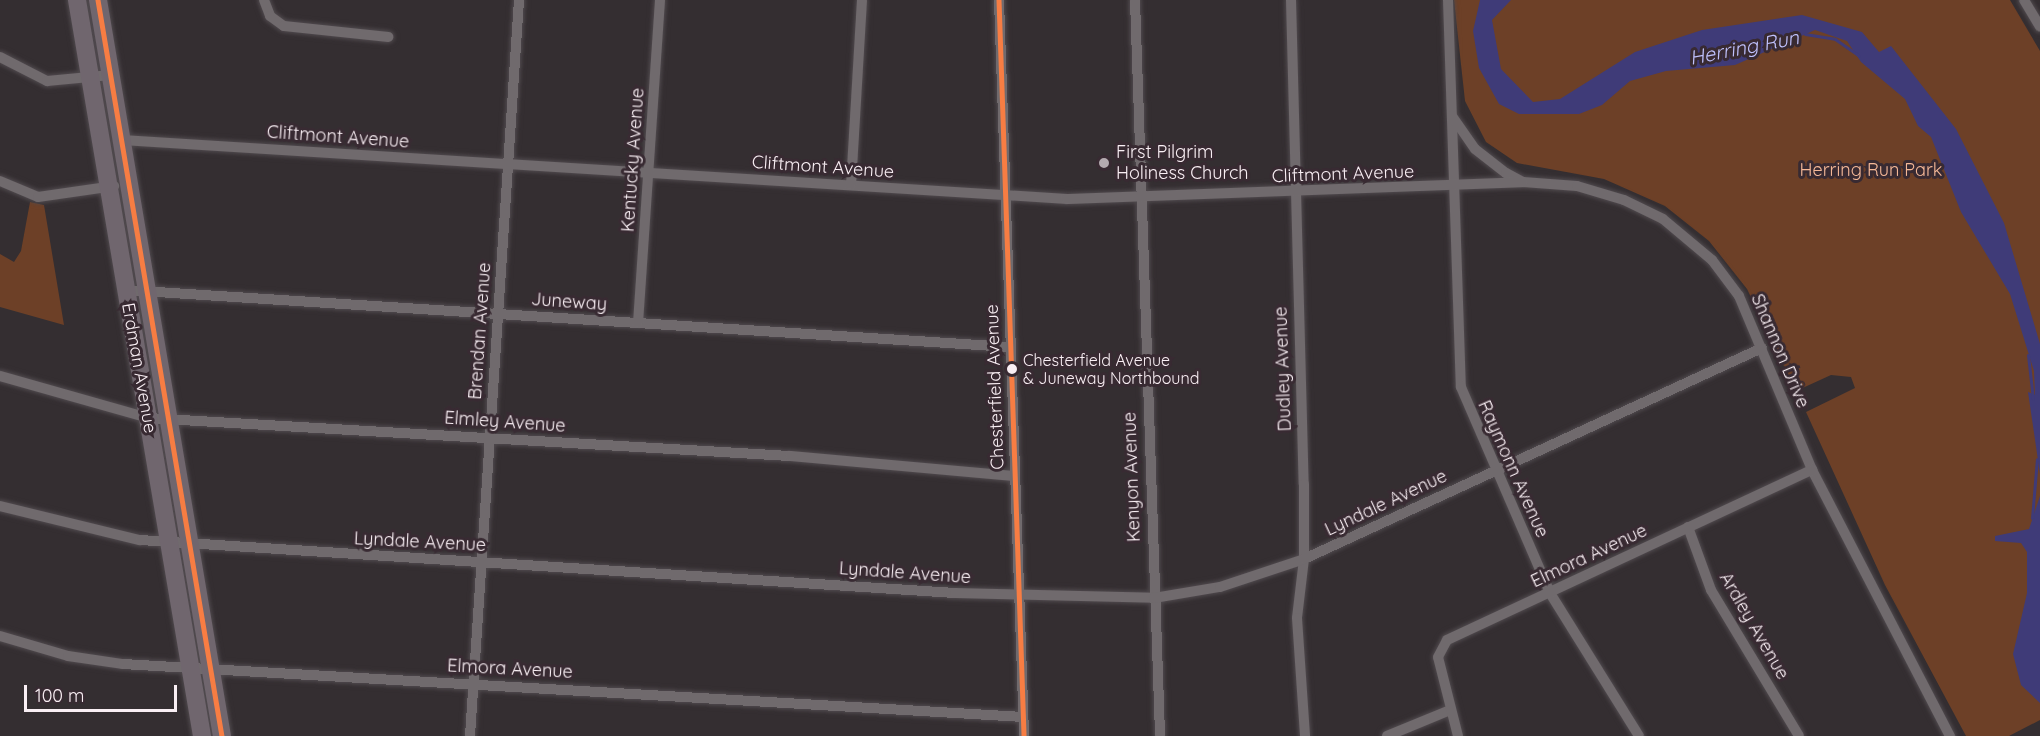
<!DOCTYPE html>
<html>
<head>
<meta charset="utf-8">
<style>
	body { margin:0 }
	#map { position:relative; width:2040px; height:736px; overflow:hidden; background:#342e31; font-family:Quicksand,sans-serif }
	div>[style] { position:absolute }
	.green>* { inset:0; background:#6d4027 }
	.water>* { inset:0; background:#3f3b78 }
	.stream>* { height:3px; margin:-1.5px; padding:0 1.5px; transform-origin:1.5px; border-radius:1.5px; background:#3f3b78 }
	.roads { filter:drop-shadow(0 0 2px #504a4e) drop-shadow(0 0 2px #504a4e) }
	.minor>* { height:10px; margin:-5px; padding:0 5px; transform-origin:5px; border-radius:5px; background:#706a6d }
	.primary>* { height:18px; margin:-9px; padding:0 9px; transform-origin:9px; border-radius:9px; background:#70666e }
	.bus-1>* { height:4.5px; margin:-2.25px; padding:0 2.25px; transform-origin:2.25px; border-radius:2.25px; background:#f77d43 }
	.dots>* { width:16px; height:16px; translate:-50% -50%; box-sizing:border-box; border:3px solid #382a32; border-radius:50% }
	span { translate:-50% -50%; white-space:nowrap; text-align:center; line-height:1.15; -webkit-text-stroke:6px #382a32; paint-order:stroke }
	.bus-label { font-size:16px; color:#f9eff4 }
	.left { translate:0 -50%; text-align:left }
	.street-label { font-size:18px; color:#f9eff4 }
	.poi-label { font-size:18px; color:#f9eff4 }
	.park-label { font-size:18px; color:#f5b897 }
	.water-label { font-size:20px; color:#c0c2fe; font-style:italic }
	.scale { position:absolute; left:24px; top:685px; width:153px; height:27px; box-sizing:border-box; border:3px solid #f9eff4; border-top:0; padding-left:8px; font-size:18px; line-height:21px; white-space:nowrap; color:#f9eff4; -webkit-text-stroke:4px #382a32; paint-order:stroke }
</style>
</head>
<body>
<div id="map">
	<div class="green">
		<i style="clip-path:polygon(1454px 0,2010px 0,2040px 51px,2040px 720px,2009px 736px,1966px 736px,1885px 585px,1806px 412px,1855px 388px,1851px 377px,1831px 375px,1796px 391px,1747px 289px,1709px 241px,1665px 206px,1604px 179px,1517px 163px,1486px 142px,1465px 101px)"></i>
		<i style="clip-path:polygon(30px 202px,44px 205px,64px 325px,0 307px,0 254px,14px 262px,21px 251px)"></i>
	</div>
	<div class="water">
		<i style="clip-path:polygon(1480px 0,1511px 0,1492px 20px,1501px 69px,1533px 102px,1560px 99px,1635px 52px,1702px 30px,1802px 15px,1862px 32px,1879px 52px,1891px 46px,1956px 129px,2004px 223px,2040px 344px,2040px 474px,2028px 392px,2035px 395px,2034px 371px,2010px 294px,1961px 212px,1931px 137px,1918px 126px,1905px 99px,1861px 62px,1847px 41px,1815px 30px,1735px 65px,1666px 71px,1630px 81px,1602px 105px,1579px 114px,1519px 114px,1499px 104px,1479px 68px,1473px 31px)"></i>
		<i style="clip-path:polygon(2040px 496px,2040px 703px,2021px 685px,2013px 654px,2027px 593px,2027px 552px,2021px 543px,1995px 541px,1995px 536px,2029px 529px)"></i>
	</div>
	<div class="stream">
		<i style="left:1805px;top:34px;width:30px;rotate:9deg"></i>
		<i style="left:1835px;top:39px;width:29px;rotate:35deg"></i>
		<i style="left:2028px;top:355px;width:44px;rotate:83.5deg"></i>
		<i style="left:2032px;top:518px;width:59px;rotate:-85.2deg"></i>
	</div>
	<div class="roads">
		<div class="minor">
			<i style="left:264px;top:0;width:17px;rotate:69deg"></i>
			<i style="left:270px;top:16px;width:17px;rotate:36deg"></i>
			<i style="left:284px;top:26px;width:105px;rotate:6deg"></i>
			<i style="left:999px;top:0;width:736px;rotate:88.05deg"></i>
			<i style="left:1135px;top:0;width:736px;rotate:88.05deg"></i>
			<i style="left:1291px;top:0;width:484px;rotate:88.5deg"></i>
			<i style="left:1304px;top:484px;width:75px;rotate:90deg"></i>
			<i style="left:1304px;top:559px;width:59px;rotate:96.8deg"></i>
			<i style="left:1297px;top:618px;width:118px;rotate:86.1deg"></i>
			<i style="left:1448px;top:0;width:387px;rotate:88.1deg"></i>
			<i style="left:1461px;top:387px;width:224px;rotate:66.6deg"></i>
			<i style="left:1550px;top:593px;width:168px;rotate:58.1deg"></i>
			<i style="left:2024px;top:0;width:31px;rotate:59deg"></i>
			<i style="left:0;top:57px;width:53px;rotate:27.1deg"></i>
			<i style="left:47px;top:81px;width:64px;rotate:-5.4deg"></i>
			<i style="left:1452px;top:116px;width:40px;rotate:55.1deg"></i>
			<i style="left:1475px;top:149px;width:39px;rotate:38deg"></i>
			<i style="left:1506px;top:173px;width:19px;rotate:28deg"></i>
			<i style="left:1523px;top:182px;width:54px;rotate:4.2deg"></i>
			<i style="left:1577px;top:186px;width:49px;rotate:16.6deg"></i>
			<i style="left:1624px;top:200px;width:43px;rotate:26deg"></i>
			<i style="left:1663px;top:219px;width:64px;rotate:39.9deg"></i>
			<i style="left:1712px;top:260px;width:45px;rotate:53.1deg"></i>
			<i style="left:1739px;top:296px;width:189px;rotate:67.2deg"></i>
			<i style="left:1812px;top:470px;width:300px;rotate:62.6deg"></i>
			<i style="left:122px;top:140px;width:947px;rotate:3.57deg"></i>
			<i style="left:1067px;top:199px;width:456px;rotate:-2.1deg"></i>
			<i style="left:0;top:181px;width:41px;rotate:22.8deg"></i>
			<i style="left:38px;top:197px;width:77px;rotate:-8.2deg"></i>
			<i style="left:851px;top:185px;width:185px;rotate:-86.6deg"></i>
			<i style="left:126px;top:290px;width:886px;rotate:3.69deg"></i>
			<i style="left:638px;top:323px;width:324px;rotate:-86.1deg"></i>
			<i style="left:0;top:376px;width:154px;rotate:15.8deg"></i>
			<i style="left:148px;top:418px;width:643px;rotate:3.39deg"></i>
			<i style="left:790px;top:456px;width:225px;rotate:5.1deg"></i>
			<i style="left:0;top:506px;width:144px;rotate:13.7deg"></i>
			<i style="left:140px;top:540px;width:817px;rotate:3.72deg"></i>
			<i style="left:955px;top:593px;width:199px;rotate:1.4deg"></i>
			<i style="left:1154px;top:598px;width:67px;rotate:-9.5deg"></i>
			<i style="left:1220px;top:587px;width:89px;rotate:-18.4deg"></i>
			<i style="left:1304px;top:559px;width:504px;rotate:-24.74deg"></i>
			<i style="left:1688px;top:527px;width:67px;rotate:69.9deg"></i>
			<i style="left:1711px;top:590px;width:170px;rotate:58.9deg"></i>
			<i style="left:0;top:636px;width:71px;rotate:16.4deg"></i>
			<i style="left:68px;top:656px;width:56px;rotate:8.3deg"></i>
			<i style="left:123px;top:664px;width:901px;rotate:3.37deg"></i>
			<i style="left:470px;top:736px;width:738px;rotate:-86.19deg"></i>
			<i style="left:1387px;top:736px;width:66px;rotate:-22.3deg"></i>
			<i style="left:1458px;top:736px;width:81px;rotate:-104.2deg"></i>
			<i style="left:1438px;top:657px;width:19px;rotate:-62deg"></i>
			<i style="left:1447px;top:640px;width:403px;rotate:-25deg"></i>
		</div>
		<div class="primary">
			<i style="left:77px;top:0;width:747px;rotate:80.36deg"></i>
			<i style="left:98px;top:0;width:746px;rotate:80.44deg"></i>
		</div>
	</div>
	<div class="bus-1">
		<i style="left:98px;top:0;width:746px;rotate:80.44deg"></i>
		<i style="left:999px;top:0;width:736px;rotate:88.05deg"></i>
	</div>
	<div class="dots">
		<i style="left:1104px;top:163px;background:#b4abb0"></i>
		<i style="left:1012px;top:369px;background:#f9eff4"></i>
	</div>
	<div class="bus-label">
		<span class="left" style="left:1023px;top:369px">Chesterfield Avenue<br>&amp; Juneway Northbound</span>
	</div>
	<div class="street-label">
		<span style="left:338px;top:137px;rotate:4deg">Cliftmont Avenue</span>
		<span style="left:633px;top:160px;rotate:-86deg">Kentucky Avenue</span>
		<span style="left:823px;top:167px;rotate:4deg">Cliftmont Avenue</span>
		<span style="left:1343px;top:174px;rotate:-2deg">Cliftmont Avenue</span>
		<span style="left:569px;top:302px;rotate:4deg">Juneway</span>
		<span style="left:480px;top:331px;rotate:-86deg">Brendan Avenue</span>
		<span style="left:1780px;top:351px;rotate:67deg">Shannon Drive</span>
		<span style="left:139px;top:368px;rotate:80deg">Erdman Avenue</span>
		<span style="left:1283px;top:369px;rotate:-92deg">Dudley Avenue</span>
		<span style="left:995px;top:387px;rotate:-92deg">Chesterfield Avenue</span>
		<span style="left:505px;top:422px;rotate:4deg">Elmley Avenue</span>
		<span style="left:1513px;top:469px;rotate:66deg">Raymonn Avenue</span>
		<span style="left:1132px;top:477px;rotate:-92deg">Kenyon Avenue</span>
		<span style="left:1386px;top:503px;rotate:-25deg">Lyndale Avenue</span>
		<span style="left:420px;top:542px;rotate:3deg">Lyndale Avenue</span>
		<span style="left:1589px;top:556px;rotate:-25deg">Elmora Avenue</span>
		<span style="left:905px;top:573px;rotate:4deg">Lyndale Avenue</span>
		<span style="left:1754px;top:626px;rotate:60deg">Ardley Avenue</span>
		<span style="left:510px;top:669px;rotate:3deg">Elmora Avenue</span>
	</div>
	<div class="poi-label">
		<span class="left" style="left:1116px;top:163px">First Pilgrim<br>Holiness Church</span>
	</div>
	<div class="park-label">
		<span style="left:1871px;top:170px">Herring Run Park</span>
	</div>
	<div class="water-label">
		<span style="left:1744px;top:47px;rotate:-11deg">Herring Run</span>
	</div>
	<div class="scale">100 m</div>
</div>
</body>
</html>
